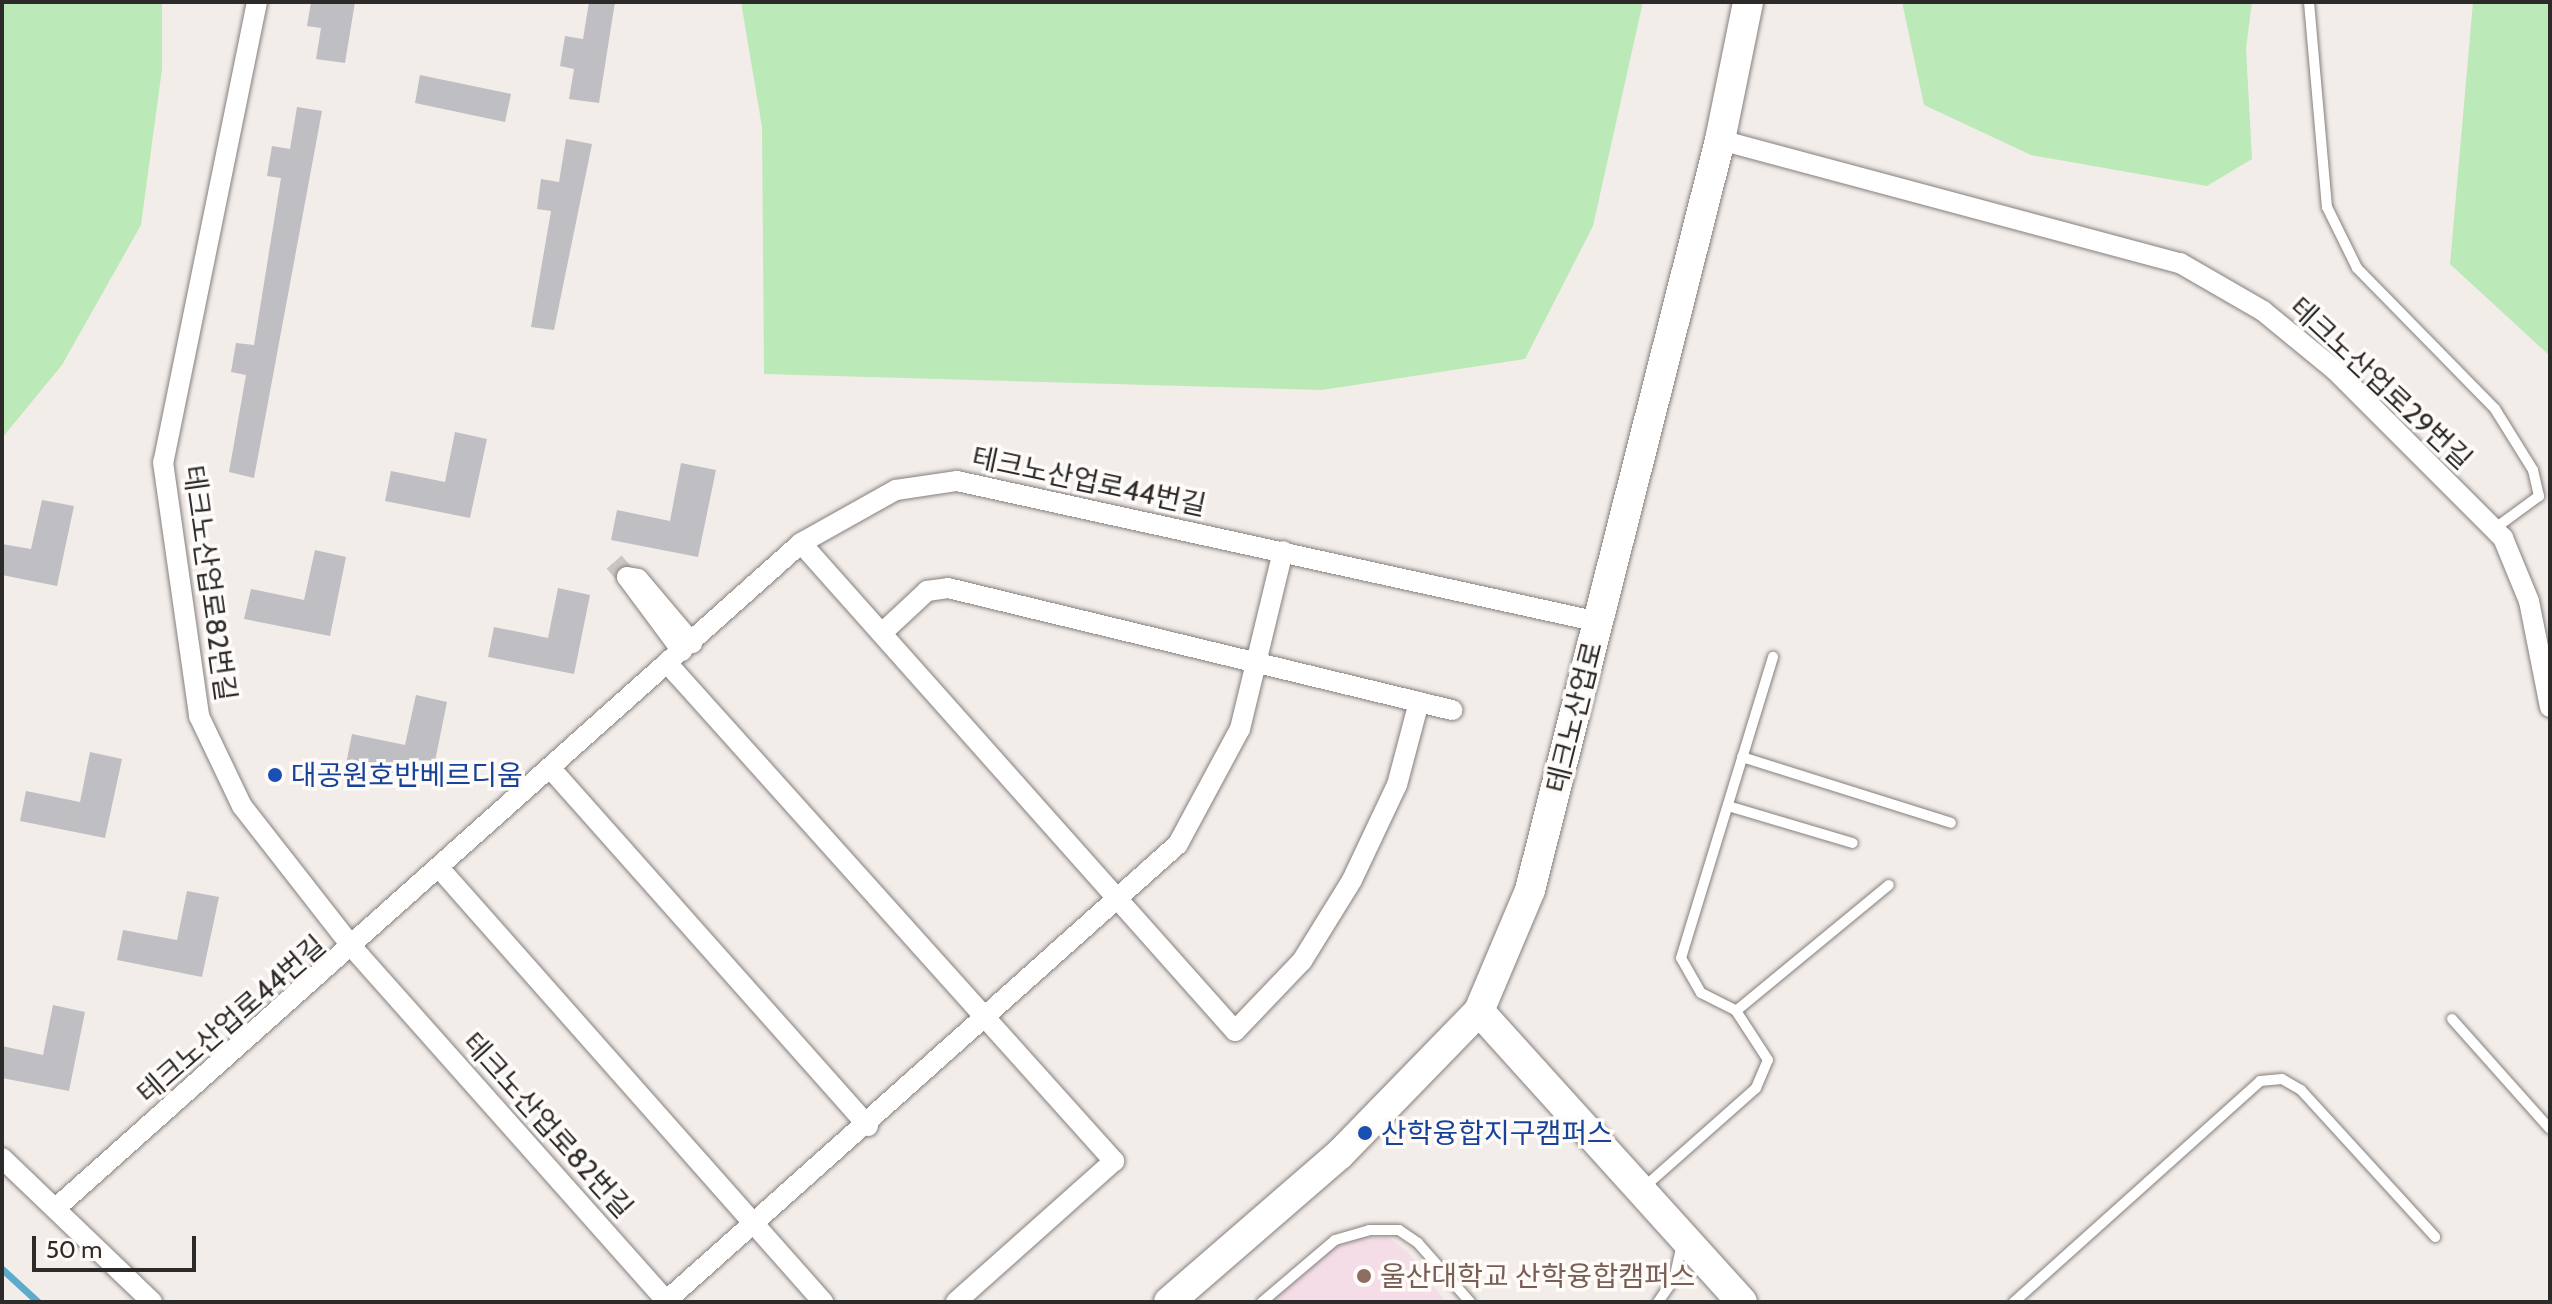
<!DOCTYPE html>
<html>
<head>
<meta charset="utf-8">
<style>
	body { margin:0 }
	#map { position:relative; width:2552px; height:1304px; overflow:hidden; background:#f3edea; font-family:Cabin,"Noto Sans KR",sans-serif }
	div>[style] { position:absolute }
	.education>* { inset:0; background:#f5dde8 }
	.green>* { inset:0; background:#bce9b8 }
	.stream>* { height:7px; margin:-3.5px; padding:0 3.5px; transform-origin:3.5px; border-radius:3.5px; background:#5caacc }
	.building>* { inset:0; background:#bebec3 }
	.street-tunnel>* { height:20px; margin-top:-10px; transform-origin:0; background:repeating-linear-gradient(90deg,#cbc6c3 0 20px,transparent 0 30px) }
	.roads { filter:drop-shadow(0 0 2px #85807d) drop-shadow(0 0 2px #85807d) }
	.lane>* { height:10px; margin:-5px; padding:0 5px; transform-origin:5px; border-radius:5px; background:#fff }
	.street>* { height:20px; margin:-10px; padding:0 10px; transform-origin:10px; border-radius:10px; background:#fff }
	.secondary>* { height:30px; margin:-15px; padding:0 15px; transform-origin:15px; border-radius:15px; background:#fff }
	.dots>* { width:22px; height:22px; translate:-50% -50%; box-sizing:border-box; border:4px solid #fefbf9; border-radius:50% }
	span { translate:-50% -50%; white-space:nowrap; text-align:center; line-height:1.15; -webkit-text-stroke:7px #fefbf9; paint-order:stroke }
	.street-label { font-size:28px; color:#2d2b29 }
	.transit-label { font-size:28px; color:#164399 }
	.left { translate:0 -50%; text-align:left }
	.education-label { font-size:28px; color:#785e54 }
	.frame { position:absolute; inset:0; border:4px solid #2d2b29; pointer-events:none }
	.scale { position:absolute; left:32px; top:1236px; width:164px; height:36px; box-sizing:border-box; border:4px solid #2d2b29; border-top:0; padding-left:10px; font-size:24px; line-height:28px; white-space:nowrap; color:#2d2b29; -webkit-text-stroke:6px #fefbf9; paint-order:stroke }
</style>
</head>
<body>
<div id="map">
	<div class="education">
		<i style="clip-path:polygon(1358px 1237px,1389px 1238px,1407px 1251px,1446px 1302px,1272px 1302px,1333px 1248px)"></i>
	</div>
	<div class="green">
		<i style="clip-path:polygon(2px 2px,162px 2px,162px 69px,141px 225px,62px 365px,2px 438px)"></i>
		<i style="clip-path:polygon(741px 2px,1643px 2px,1593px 226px,1525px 359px,1322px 390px,764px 374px,762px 127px)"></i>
		<i style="clip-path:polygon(1902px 2px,2252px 2px,2246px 48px,2252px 159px,2207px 186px,2031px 155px,1924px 105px)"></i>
		<i style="clip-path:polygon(2473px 2px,2550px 2px,2550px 356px,2450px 264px)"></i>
	</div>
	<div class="stream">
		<i style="left:2px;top:1269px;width:49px;rotate:42.5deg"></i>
	</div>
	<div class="building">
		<i style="clip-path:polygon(311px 2px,355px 2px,345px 63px,316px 59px,321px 28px,307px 26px)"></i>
		<i style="clip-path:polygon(589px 2px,615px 2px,599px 103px,569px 99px,574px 69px,560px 66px,565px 36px,583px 39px)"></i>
		<i style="clip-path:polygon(420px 75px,511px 94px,505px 122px,415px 103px)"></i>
		<i style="clip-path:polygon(297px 107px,322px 111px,254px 478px,229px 472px,246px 375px,231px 372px,236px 343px,254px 345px,281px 178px,267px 176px,272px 146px,290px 149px)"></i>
		<i style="clip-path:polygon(566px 139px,592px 144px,554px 330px,531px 327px,551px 211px,537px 209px,541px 179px,559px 182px)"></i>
		<i style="clip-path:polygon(455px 432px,487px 439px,470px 518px,385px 501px,391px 471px,445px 482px)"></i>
		<i style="clip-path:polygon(681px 463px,716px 470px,698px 557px,611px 540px,617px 510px,670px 521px)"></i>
		<i style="clip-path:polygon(42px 500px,74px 506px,57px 586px,2px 575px,2px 544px,31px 549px)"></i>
		<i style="clip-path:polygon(315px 550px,346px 557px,330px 636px,244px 619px,251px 589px,304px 600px)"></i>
		<i style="clip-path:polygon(558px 588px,590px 595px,574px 674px,488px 657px,494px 627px,548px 638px)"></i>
		<i style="clip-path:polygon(416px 695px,447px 702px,431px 781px,346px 764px,352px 734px,405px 745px)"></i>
		<i style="clip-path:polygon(90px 752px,122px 759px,105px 838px,20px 821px,26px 791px,80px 802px)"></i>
		<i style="clip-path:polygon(187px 891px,219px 897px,202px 977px,117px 960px,123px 930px,177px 940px)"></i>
		<i style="clip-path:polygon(53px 1005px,85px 1012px,69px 1091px,2px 1078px,2px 1046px,43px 1055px)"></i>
	</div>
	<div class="street-tunnel">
		<i style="left:614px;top:562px;width:20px;rotate:49deg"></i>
	</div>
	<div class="roads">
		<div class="lane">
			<i style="left:2309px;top:2px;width:206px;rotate:85deg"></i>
			<i style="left:2327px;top:207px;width:68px;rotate:63.8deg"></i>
			<i style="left:2357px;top:268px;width:197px;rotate:45.6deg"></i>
			<i style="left:2495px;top:409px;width:72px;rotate:58.1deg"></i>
			<i style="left:2533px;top:470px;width:27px;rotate:77deg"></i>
			<i style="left:2539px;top:496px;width:56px;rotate:143.7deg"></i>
			<i style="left:1742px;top:757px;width:219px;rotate:17.5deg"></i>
			<i style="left:1728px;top:806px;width:130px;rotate:16.5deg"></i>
			<i style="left:1737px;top:1011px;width:40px;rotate:-153.4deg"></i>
			<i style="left:1701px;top:993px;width:40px;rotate:-119.7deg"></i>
			<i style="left:1681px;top:958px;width:315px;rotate:-73deg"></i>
			<i style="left:2452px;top:1019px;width:147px;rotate:48.3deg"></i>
			<i style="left:1642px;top:1189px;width:152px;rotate:-41.5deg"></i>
			<i style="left:1756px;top:1088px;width:30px;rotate:-67deg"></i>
			<i style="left:1768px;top:1060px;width:59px;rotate:-123.1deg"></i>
			<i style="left:1736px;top:1011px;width:198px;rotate:-39.5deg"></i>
			<i style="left:1262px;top:1302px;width:96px;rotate:-40.3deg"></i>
			<i style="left:1335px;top:1240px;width:35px;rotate:-16deg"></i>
			<i style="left:1369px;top:1230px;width:30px"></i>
			<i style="left:1399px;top:1230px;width:23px;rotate:34deg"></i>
			<i style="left:1418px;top:1243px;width:79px;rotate:48.6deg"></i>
			<i style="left:1658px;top:1302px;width:28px;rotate:-55deg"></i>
			<i style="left:1674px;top:1279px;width:35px;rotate:-77deg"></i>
			<i style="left:2014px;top:1302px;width:331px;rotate:-41.9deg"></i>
			<i style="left:2260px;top:1081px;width:22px;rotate:-5deg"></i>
			<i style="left:2282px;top:1079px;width:22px;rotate:30deg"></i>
			<i style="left:2301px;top:1090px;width:199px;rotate:47.6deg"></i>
		</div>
		<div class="street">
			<i style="left:257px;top:2px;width:470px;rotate:101.5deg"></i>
			<i style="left:163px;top:462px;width:257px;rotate:81.9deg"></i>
			<i style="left:199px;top:716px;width:100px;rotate:64.5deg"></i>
			<i style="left:242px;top:806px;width:180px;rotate:52deg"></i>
			<i style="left:353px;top:948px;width:473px;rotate:48.4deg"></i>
			<i style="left:1720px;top:140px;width:476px;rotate:15deg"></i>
			<i style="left:2180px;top:263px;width:96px;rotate:30deg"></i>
			<i style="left:2263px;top:311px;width:93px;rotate:39.3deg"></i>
			<i style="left:2335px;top:370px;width:238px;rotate:45deg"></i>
			<i style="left:2503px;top:538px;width:68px;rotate:67.6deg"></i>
			<i style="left:2529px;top:601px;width:108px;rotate:78.8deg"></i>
			<i style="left:801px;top:543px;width:653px;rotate:48.35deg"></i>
			<i style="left:1235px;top:1031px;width:97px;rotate:-46.3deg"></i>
			<i style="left:1302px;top:961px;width:95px;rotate:-58.3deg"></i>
			<i style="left:1352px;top:880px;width:105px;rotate:-64.7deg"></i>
			<i style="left:1397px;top:785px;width:86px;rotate:-75.2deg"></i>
			<i style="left:882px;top:633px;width:62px;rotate:-43deg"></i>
			<i style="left:927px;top:591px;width:21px;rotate:-8deg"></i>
			<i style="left:948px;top:588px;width:519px;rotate:13.61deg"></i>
			<i style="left:682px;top:651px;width:92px;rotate:-126.6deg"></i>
			<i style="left:627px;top:577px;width:11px;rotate:10deg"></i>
			<i style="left:638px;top:579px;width:84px;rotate:49.8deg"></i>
			<i style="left:668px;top:664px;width:668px;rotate:48.1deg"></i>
			<i style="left:1114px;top:1161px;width:212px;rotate:138.3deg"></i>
			<i style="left:552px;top:770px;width:476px;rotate:48.4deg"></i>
			<i style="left:441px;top:870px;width:577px;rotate:48.51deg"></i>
			<i style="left:2px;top:1158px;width:208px;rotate:43.8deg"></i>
			<i style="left:56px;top:1208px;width:999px;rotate:-41.75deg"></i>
			<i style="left:801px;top:543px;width:109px;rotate:-29.2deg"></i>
			<i style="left:896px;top:490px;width:62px;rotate:-8.4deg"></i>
			<i style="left:957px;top:481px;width:657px;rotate:12.39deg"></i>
			<i style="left:666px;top:1301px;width:686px;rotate:-41.75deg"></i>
			<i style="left:1178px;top:844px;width:131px;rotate:-61.7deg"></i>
			<i style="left:1240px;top:729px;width:183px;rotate:-76.4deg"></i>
		</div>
		<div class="secondary">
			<i style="left:1479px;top:1011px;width:392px;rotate:47.9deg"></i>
			<i style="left:1169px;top:1302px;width:225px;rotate:-40.9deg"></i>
			<i style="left:1339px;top:1155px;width:201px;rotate:-45.8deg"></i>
			<i style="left:1479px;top:1011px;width:131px;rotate:-67.1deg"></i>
			<i style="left:1530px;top:890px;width:774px;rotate:-75.78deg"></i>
			<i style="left:1720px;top:140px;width:141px;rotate:-78.5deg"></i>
		</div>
	</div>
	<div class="dots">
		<i style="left:275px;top:775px;background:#1a4fb4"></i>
		<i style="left:1365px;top:1133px;background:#1a4fb4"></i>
		<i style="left:1364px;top:1276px;background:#8d6e63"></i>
	</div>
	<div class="street-label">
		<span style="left:2381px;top:383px;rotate:43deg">테크노산업로29번길</span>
		<span style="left:1089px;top:481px;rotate:12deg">테크노산업로44번길</span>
		<span style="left:210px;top:583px;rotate:82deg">테크노산업로82번길</span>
		<span style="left:1574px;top:717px;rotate:-76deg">테크노산업로</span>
		<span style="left:231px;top:1019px;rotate:-41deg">테크노산업로44번길</span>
		<span style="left:548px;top:1125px;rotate:48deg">테크노산업로82번길</span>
	</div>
	<div class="transit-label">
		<span class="left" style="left:291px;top:775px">대공원호반베르디움</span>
		<span class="left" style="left:1381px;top:1133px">산학융합지구캠퍼스</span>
	</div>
	<div class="education-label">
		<span class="left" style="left:1380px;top:1276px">울산대학교 산학융합캠퍼스</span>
	</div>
	<div class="frame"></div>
	<div class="scale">50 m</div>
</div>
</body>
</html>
